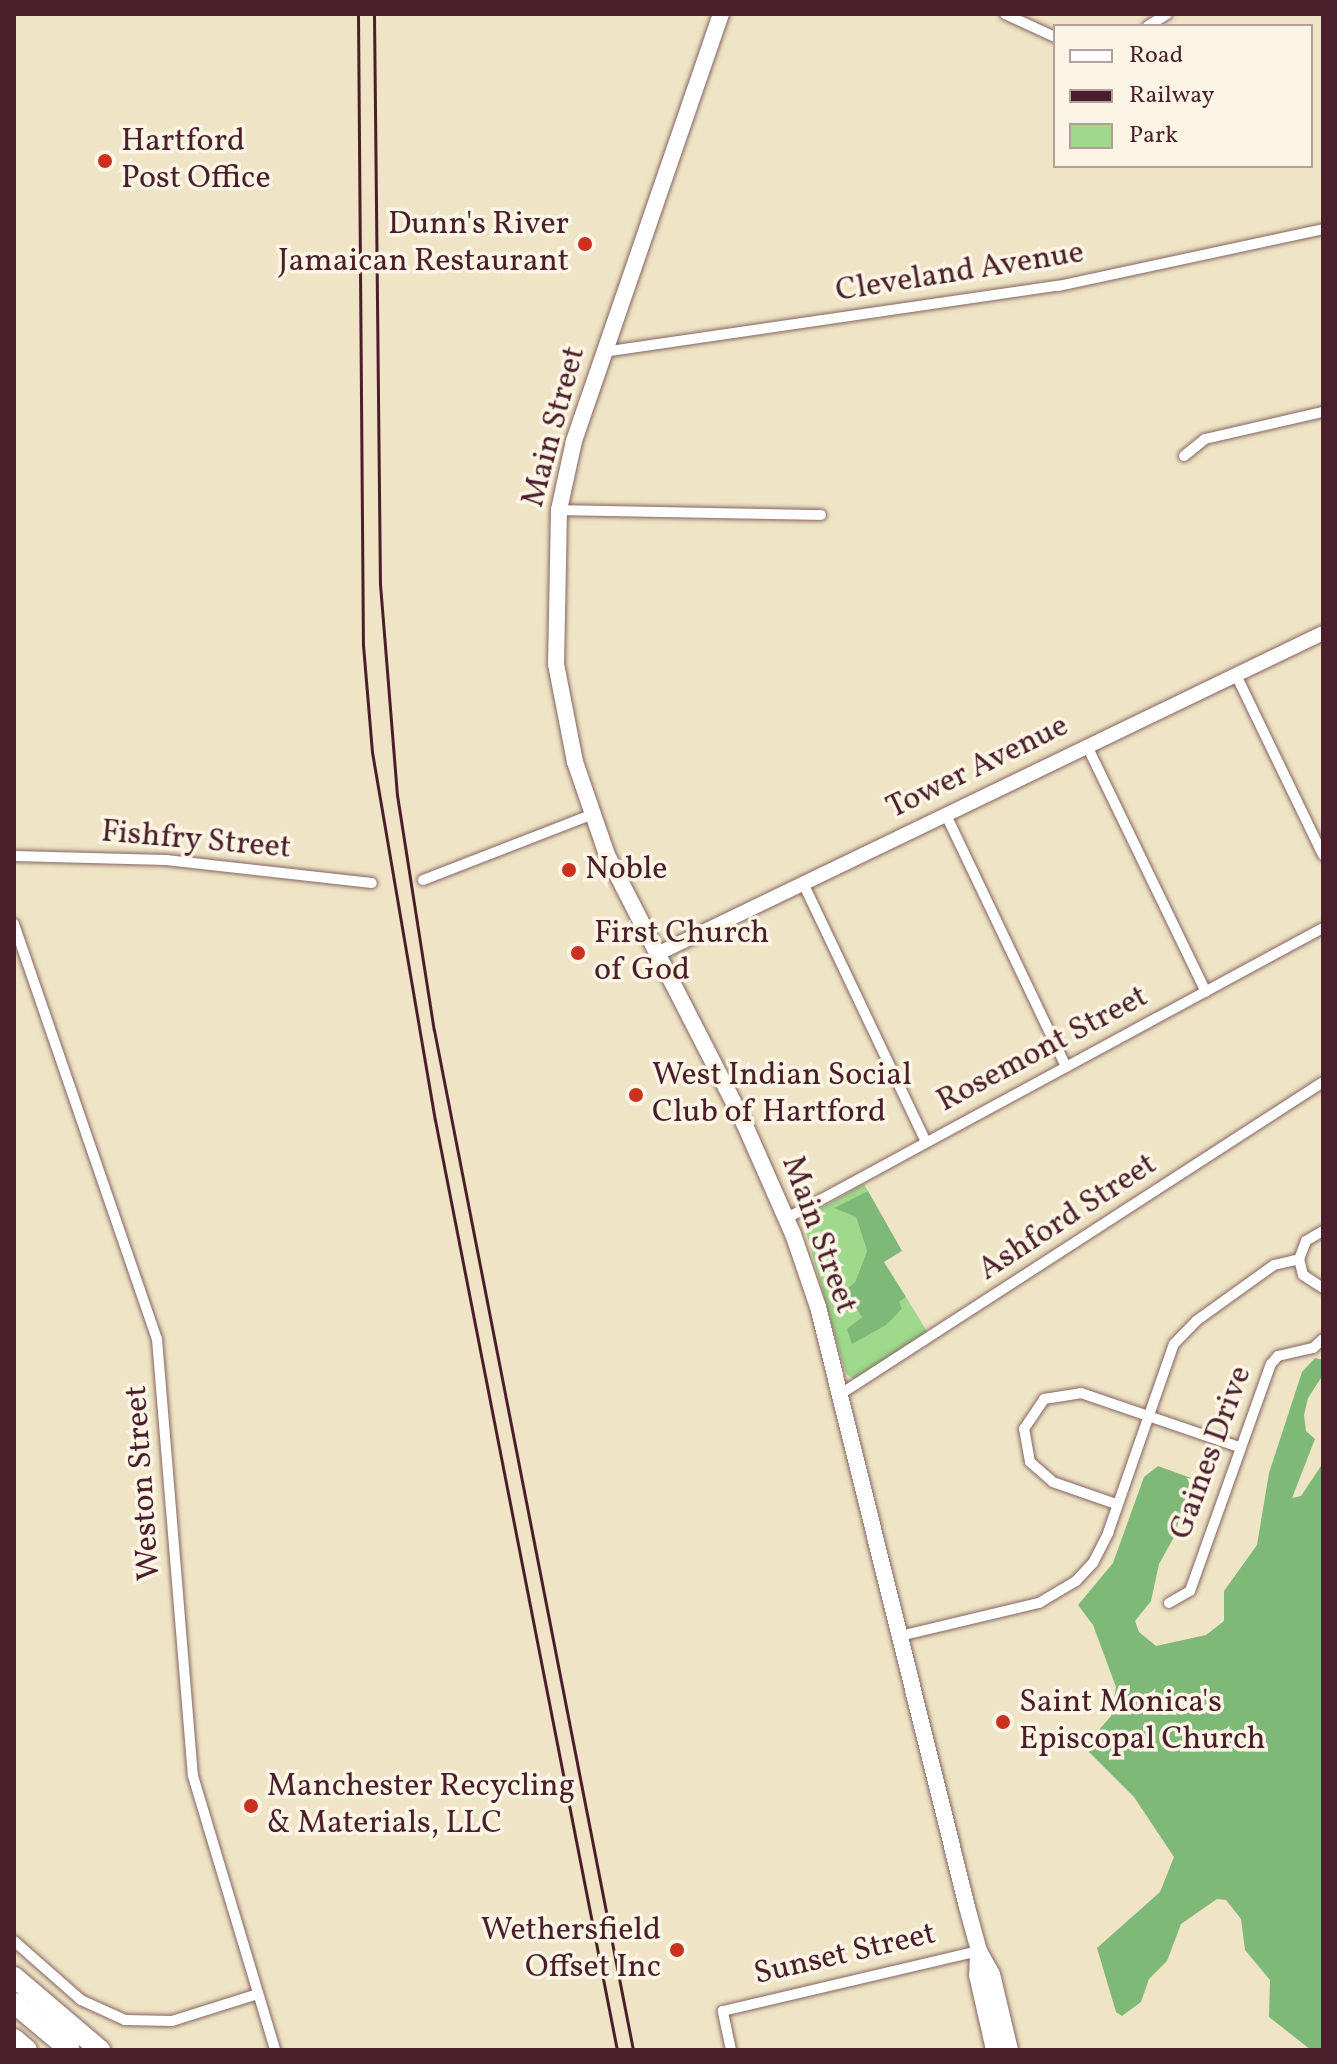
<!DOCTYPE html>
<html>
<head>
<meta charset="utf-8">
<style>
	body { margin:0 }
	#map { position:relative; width:1337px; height:2064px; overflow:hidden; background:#efe4c5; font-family:Vollkorn,serif }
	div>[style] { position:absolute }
	.green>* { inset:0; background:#9ed98c }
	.forest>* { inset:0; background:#7eb978 }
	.roads { filter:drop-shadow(0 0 2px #846461) drop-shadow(0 0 2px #846461) }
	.street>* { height:10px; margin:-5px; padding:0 5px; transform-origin:5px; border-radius:5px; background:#fff }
	.secondary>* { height:14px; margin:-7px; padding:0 7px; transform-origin:7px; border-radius:7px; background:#fff }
	.primary>* { height:16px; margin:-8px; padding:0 8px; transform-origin:8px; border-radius:8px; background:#fff }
	.highway>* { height:20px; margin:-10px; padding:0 10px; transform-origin:10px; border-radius:10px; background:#fff }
	.rail>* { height:3px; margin:-1.5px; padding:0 1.5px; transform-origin:1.5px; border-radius:1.5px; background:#4a1f2b }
	.dots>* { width:22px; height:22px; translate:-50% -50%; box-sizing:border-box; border:4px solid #fcf5e5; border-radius:50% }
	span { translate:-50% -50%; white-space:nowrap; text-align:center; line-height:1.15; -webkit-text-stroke:7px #fcf5e5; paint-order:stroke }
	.poi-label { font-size:32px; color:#4a1f2b }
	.left { translate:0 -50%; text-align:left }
	.right { translate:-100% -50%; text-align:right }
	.street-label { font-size:32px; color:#4a1f2b }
	.frame { position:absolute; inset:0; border:16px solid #4a1f2b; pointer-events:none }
	.legend { position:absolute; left:1053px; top:24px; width:260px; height:144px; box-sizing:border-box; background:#fcf5e5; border:2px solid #b59f9b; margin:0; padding:10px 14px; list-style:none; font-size:24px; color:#4a1f2b }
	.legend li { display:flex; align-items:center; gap:16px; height:40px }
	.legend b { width:40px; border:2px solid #b59f9b }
</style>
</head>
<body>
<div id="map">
	<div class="green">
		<i style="clip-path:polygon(864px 1184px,868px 1191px,835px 1208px,856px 1217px,867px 1251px,855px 1282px,843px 1292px,862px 1317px,857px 1323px,889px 1318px,902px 1310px,898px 1302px,906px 1297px,928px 1333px,854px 1379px,846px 1374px,804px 1225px,821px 1208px)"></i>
	</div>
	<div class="forest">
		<i style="clip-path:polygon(868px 1191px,902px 1251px,884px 1262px,906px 1297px,899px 1302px,902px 1309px,886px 1325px,852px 1344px,847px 1329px,862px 1317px,843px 1292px,855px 1282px,867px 1251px,856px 1217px,834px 1208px)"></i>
		<i style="clip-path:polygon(1315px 1358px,1323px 1360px,1323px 1375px,1308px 1398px,1304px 1415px,1306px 1431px,1315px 1439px,1292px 1498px,1301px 1496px,1323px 1463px,1323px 2050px,1311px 2050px,1269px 2017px,1270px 1980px,1245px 1950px,1241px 1919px,1226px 1900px,1217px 1899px,1181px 1924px,1167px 1961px,1149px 1979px,1141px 2002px,1122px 2016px,1116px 2012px,1097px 1948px,1160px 1892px,1174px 1857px,1134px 1797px,1084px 1747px,1111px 1716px,1116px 1687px,1093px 1625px,1078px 1605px,1113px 1563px,1144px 1477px,1158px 1466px,1191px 1478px,1174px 1537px,1159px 1564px,1151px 1601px,1135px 1621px,1139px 1632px,1156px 1646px,1206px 1635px,1224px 1621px,1224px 1591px,1257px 1545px,1269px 1473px,1302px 1372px)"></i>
	</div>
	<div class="roads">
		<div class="street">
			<i style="left:1005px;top:14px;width:55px;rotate:24.7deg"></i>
			<i style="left:1148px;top:26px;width:22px;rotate:-32deg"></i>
			<i style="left:603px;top:352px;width:460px;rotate:-8.3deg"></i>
			<i style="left:1058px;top:286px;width:271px;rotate:-12.1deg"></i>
			<i style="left:1184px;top:456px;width:27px;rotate:-39deg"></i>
			<i style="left:1205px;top:439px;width:121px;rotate:-12.9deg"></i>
			<i style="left:559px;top:510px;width:262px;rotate:1.1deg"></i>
			<i style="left:1236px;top:675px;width:200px;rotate:64.2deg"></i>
			<i style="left:1087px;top:746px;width:273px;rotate:64.2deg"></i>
			<i style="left:946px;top:815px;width:279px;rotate:64.5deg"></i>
			<i style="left:14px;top:856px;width:152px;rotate:1.5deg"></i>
			<i style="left:166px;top:860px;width:207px;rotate:6.4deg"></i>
			<i style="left:423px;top:880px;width:180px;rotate:-21.2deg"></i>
			<i style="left:803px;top:883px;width:287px;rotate:64.6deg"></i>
			<i style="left:14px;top:924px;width:439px;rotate:71deg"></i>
			<i style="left:157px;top:1339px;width:438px;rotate:85.3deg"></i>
			<i style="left:193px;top:1776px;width:286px;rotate:73.3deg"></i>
			<i style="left:787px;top:1218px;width:609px;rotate:-28.42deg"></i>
			<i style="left:1323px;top:1231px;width:20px;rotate:150deg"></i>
			<i style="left:1306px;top:1241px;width:19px;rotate:111deg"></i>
			<i style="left:1299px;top:1259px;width:16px;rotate:76deg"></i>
			<i style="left:1303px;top:1275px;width:24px;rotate:33deg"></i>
			<i style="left:839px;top:1395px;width:576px;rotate:-32.89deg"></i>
			<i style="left:1116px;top:1504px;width:67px;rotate:-160.8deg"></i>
			<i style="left:1053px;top:1482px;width:30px;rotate:-139deg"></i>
			<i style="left:1030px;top:1462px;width:34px;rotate:-100deg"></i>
			<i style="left:1024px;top:1429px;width:36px;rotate:-56deg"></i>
			<i style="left:1044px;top:1399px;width:37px;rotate:-9deg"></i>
			<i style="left:1081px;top:1393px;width:167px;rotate:18.9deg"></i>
			<i style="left:1169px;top:1603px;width:24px;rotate:-30deg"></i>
			<i style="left:1190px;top:1591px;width:241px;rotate:-70.4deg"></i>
			<i style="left:1271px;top:1364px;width:11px;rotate:-49deg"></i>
			<i style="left:1278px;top:1356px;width:36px;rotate:-13deg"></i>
			<i style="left:1313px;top:1348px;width:13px;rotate:-42deg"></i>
			<i style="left:900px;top:1636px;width:143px;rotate:-13.4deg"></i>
			<i style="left:1039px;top:1603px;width:43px;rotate:-30.7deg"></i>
			<i style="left:1076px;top:1581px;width:25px;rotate:-47deg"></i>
			<i style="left:1093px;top:1563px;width:34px;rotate:-63deg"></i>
			<i style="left:1108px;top:1533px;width:200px;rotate:-70.8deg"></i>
			<i style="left:1174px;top:1344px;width:32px;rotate:-46deg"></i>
			<i style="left:1196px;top:1321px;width:96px;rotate:-35.7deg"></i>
			<i style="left:1274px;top:1265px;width:26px;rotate:-13deg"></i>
			<i style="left:14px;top:1941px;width:89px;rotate:41.4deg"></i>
			<i style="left:81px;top:2000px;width:48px;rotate:24.4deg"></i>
			<i style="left:125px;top:2020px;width:47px;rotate:1.2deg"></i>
			<i style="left:172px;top:2021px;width:90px;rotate:-17.4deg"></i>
			<i style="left:731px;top:2050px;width:40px;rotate:-102deg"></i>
			<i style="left:723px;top:2011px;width:263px;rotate:-13.2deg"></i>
		</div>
		<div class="secondary">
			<i style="left:657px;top:954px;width:739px;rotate:-25.73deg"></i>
		</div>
		<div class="primary">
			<i style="left:721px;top:14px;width:452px;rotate:109deg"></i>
			<i style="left:574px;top:441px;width:71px;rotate:102.3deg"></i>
			<i style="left:559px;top:510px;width:154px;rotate:91.1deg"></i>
			<i style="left:556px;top:664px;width:100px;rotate:79deg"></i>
			<i style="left:575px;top:762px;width:98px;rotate:71deg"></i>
			<i style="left:607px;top:855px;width:301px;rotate:62.9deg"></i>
			<i style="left:744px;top:1123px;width:121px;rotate:66.2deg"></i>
			<i style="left:793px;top:1234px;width:77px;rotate:71.1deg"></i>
			<i style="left:818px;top:1307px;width:618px;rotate:76.05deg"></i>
			<i style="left:967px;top:1907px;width:46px;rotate:74.7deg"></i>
			<i style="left:979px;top:1951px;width:26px;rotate:61deg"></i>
			<i style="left:992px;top:1974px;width:78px;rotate:76.7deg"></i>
			<i style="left:978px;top:1952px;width:23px;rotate:92deg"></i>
			<i style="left:977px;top:1975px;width:77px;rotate:77.2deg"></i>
		</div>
		<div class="highway">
			<i style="left:14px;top:1977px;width:113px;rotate:40.3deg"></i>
			<i style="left:14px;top:2003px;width:73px;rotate:40deg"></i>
			<i style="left:14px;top:2039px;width:17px;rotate:40deg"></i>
		</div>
	</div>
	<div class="rail">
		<i style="left:358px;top:14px;width:631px;rotate:89.55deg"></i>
		<i style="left:363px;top:645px;width:107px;rotate:85.2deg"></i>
		<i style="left:372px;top:752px;width:373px;rotate:80.3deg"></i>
		<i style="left:435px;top:1120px;width:948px;rotate:78.93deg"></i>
		<i style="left:374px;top:14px;width:570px;rotate:89.4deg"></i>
		<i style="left:380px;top:584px;width:212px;rotate:85.4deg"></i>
		<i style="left:397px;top:795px;width:238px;rotate:81.1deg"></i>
		<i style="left:434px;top:1030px;width:1039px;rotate:78.96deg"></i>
	</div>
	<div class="dots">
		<i style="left:105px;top:161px;background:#c8321e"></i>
		<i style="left:585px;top:244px;background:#c8321e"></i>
		<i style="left:569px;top:870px;background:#c8321e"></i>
		<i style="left:578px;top:953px;background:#c8321e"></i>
		<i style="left:636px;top:1095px;background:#c8321e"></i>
		<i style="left:1003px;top:1722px;background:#c8321e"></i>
		<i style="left:251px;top:1806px;background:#c8321e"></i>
		<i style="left:677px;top:1950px;background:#c8321e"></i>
	</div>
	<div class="poi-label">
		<span class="left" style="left:121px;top:161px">Hartford<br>Post Office</span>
		<span class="right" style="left:569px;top:244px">Dunn's River<br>Jamaican Restaurant</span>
		<span class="left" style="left:585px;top:870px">Noble</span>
		<span class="left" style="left:594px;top:953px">First Church<br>of God</span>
		<span class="left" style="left:652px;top:1095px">West Indian Social<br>Club of Hartford</span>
		<span class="left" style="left:1019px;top:1722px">Saint Monica's<br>Episcopal Church</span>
		<span class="left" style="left:267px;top:1806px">Manchester Recycling<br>&amp; Materials, LLC</span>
		<span class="right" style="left:661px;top:1950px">Wethersfield<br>Offset Inc</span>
	</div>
	<div class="street-label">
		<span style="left:960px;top:273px;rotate:-9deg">Cleveland Avenue</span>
		<span style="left:555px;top:427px;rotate:-75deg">Main Street</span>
		<span style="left:978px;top:768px;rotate:-26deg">Tower Avenue</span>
		<span style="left:196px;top:841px;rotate:5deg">Fishfry Street</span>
		<span style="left:1043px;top:1050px;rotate:-28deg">Rosemont Street</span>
		<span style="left:1068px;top:1218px;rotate:-33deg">Ashford Street</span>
		<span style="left:818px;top:1235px;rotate:70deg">Main Street</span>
		<span style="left:1212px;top:1453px;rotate:-70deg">Gaines Drive</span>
		<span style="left:144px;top:1483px;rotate:-94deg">Weston Street</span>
		<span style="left:845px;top:1955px;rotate:-13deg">Sunset Street</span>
	</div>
	<div class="frame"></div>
	<ul class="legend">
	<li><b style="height:10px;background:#fff"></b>Road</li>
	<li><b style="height:10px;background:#4a1f2b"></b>Railway</li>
	<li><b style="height:22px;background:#9ed98c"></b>Park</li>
	</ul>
</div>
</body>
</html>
